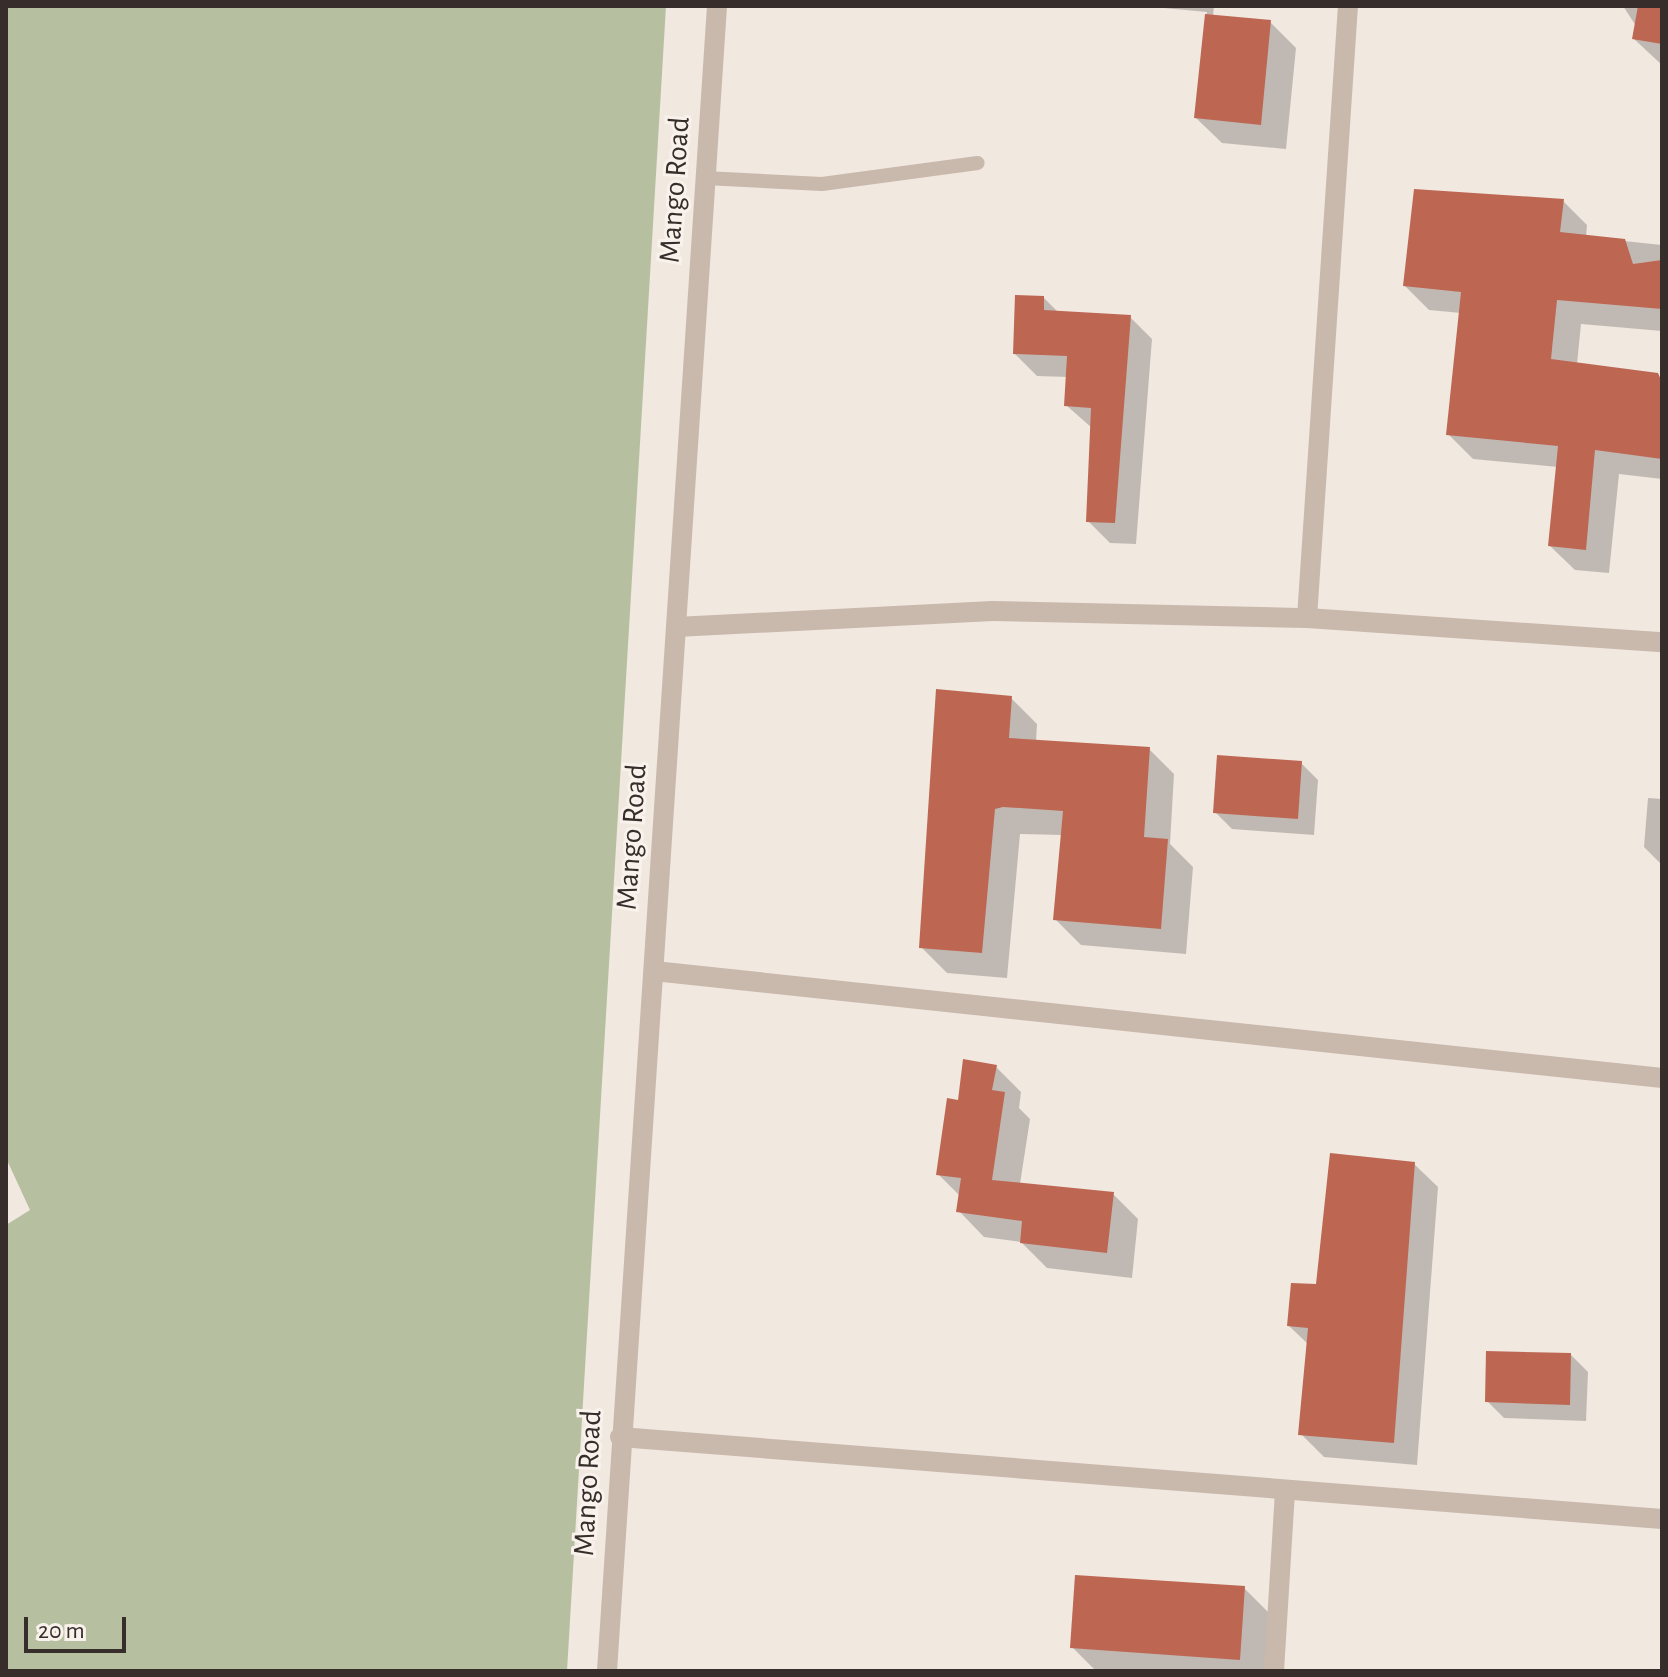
<!DOCTYPE html>
<html>
<head>
<meta charset="utf-8">
<style>
	body { margin:0 }
	#map { position:relative; width:1668px; height:1677px; overflow:hidden; background:#f1e8e0; font-family:"Alegreya Sans",sans-serif }
	div>[style] { position:absolute }
	.green>* { inset:0; background:#b7bfa1 }
	.shadow>* { inset:0; background:#0003 }
	.building>* { inset:0; background:#bd6753 }
	.service>* { height:14px; margin:-7px; padding:0 7px; transform-origin:7px; border-radius:7px; background:#c9b8ac }
	.minor>* { height:20px; margin:-10px; padding:0 10px; transform-origin:10px; border-radius:10px; background:#c9b8ac }
	span { translate:-50% -50%; white-space:nowrap; text-align:center; line-height:1.15; -webkit-text-stroke:6px #f9f2ec; paint-order:stroke }
	.street-label { font-size:30px; color:#372e2b }
	.frame { position:absolute; inset:0; border:8px solid #372e2b; pointer-events:none }
	.scale { position:absolute; left:24px; top:1617px; width:102px; height:36px; box-sizing:border-box; border:4px solid #372e2b; border-top:0; padding-left:10px; font-size:24px; line-height:28px; white-space:nowrap; color:#372e2b; -webkit-text-stroke:6px #f9f2ec; paint-order:stroke }
</style>
</head>
<body>
<div id="map">
	<div class="green">
		<i style="clip-path:polygon(6px 6px,666px 6px,567px 1671px,6px 1671px,6px 1225px,30px 1210px,6px 1158px)"></i>
	</div>
	<div class="shadow">
		<i style="clip-path:polygon(1142px 6px,1214px 6px,1213px 16px,1270px 22px,1296px 48px,1286px 149px,1222px 143px,1196px 118px,1207px 12px)"></i>
		<i style="clip-path:polygon(1623px 6px,1662px 6px,1662px 65px,1634px 39px,1636px 26px)"></i>
		<i style="clip-path:polygon(1563px 201px,1587px 225px,1586px 237px,1662px 245px,1662px 331px,1581px 324px,1577px 364px,1662px 380px,1662px 479px,1619px 474px,1609px 573px,1575px 570px,1550px 546px,1558px 467px,1473px 459px,1448px 434px,1461px 313px,1429px 310px,1405px 286px)"></i>
		<i style="clip-path:polygon(1044px 298px,1059px 313px,1130px 317px,1152px 339px,1136px 544px,1110px 543px,1088px 521px,1092px 428px,1066px 405px,1068px 377px,1037px 376px,1015px 354px)"></i>
		<i style="clip-path:polygon(1011px 698px,1037px 724px,1036px 742px,1149px 749px,1174px 774px,1170px 844px,1193px 867px,1186px 954px,1081px 945px,1055px 919px,1063px 835px,1020px 834px,1007px 978px,947px 973px,921px 947px)"></i>
		<i style="clip-path:polygon(1301px 763px,1318px 780px,1314px 835px,1232px 829px,1215px 812px)"></i>
		<i style="clip-path:polygon(1648px 798px,1662px 799px,1662px 865px,1644px 847px)"></i>
		<i style="clip-path:polygon(996px 1067px,1021px 1092px,1019px 1108px,1030px 1119px,1020px 1184px,1113px 1194px,1138px 1219px,1132px 1278px,1047px 1268px,1021px 1242px,984px 1237px,959px 1211px,961px 1197px,938px 1174px,960px 1102px)"></i>
		<i style="clip-path:polygon(1414px 1164px,1438px 1187px,1417px 1465px,1324px 1457px,1301px 1434px,1309px 1345px,1289px 1326px)"></i>
		<i style="clip-path:polygon(1571px 1355px,1588px 1372px,1586px 1421px,1504px 1418px,1487px 1401px)"></i>
		<i style="clip-path:polygon(1244px 1588px,1270px 1614px,1266px 1671px,1096px 1671px,1072px 1647px)"></i>
	</div>
	<div class="building">
		<i style="clip-path:polygon(1638px 6px,1662px 6px,1662px 44px,1632px 39px)"></i>
		<i style="clip-path:polygon(1205px 14px,1271px 20px,1261px 125px,1194px 118px)"></i>
		<i style="clip-path:polygon(1414px 189px,1564px 199px,1560px 232px,1625px 239px,1633px 264px,1662px 260px,1662px 309px,1557px 300px,1551px 359px,1658px 373px,1662px 382px,1662px 459px,1595px 450px,1586px 550px,1548px 546px,1558px 446px,1446px 435px,1461px 292px,1403px 286px)"></i>
		<i style="clip-path:polygon(1015px 295px,1044px 296px,1044px 310px,1131px 315px,1115px 523px,1086px 522px,1091px 408px,1064px 406px,1067px 356px,1013px 354px)"></i>
		<i style="clip-path:polygon(936px 689px,1012px 696px,1009px 738px,1150px 747px,1144px 837px,1168px 839px,1161px 929px,1053px 920px,1063px 811px,1003px 807px,995px 809px,982px 953px,919px 948px)"></i>
		<i style="clip-path:polygon(1217px 755px,1302px 761px,1298px 819px,1213px 813px)"></i>
		<i style="clip-path:polygon(963px 1059px,997px 1065px,992px 1090px,1005px 1092px,992px 1180px,1114px 1192px,1107px 1253px,1020px 1243px,1022px 1221px,956px 1212px,961px 1178px,936px 1175px,947px 1098px,958px 1100px)"></i>
		<i style="clip-path:polygon(1330px 1153px,1415px 1162px,1394px 1443px,1298px 1435px,1308px 1328px,1287px 1326px,1291px 1283px,1316px 1284px)"></i>
		<i style="clip-path:polygon(1486px 1351px,1571px 1353px,1570px 1405px,1485px 1402px)"></i>
		<i style="clip-path:polygon(1075px 1575px,1245px 1586px,1240px 1660px,1070px 1648px)"></i>
	</div>
	<div class="service">
		<i style="left:705px;top:178px;width:117px;rotate:2.9deg"></i>
		<i style="left:822px;top:184px;width:157px;rotate:-7.7deg"></i>
	</div>
	<div class="minor">
		<i style="left:1307px;top:618px;width:613px;rotate:-86.17deg"></i>
		<i style="left:676px;top:627px;width:317px;rotate:-2.9deg"></i>
		<i style="left:993px;top:611px;width:314px;rotate:1.3deg"></i>
		<i style="left:1307px;top:618px;width:356px;rotate:3.9deg"></i>
		<i style="left:654px;top:971px;width:1014px;rotate:6.06deg"></i>
		<i style="left:620px;top:1437px;width:1045px;rotate:4.5deg"></i>
		<i style="left:607px;top:1671px;width:1669px;rotate:-86.22deg"></i>
		<i style="left:1274px;top:1671px;width:178px;rotate:-86.5deg"></i>
	</div>
	<div class="street-label">
		<span style="left:675px;top:190px;rotate:-86deg">Mango Road</span>
		<span style="left:632px;top:837px;rotate:-86deg">Mango Road</span>
		<span style="left:588px;top:1483px;rotate:-87deg">Mango Road</span>
	</div>
	<div class="frame"></div>
	<div class="scale">20 m</div>
</div>
</body>
</html>
